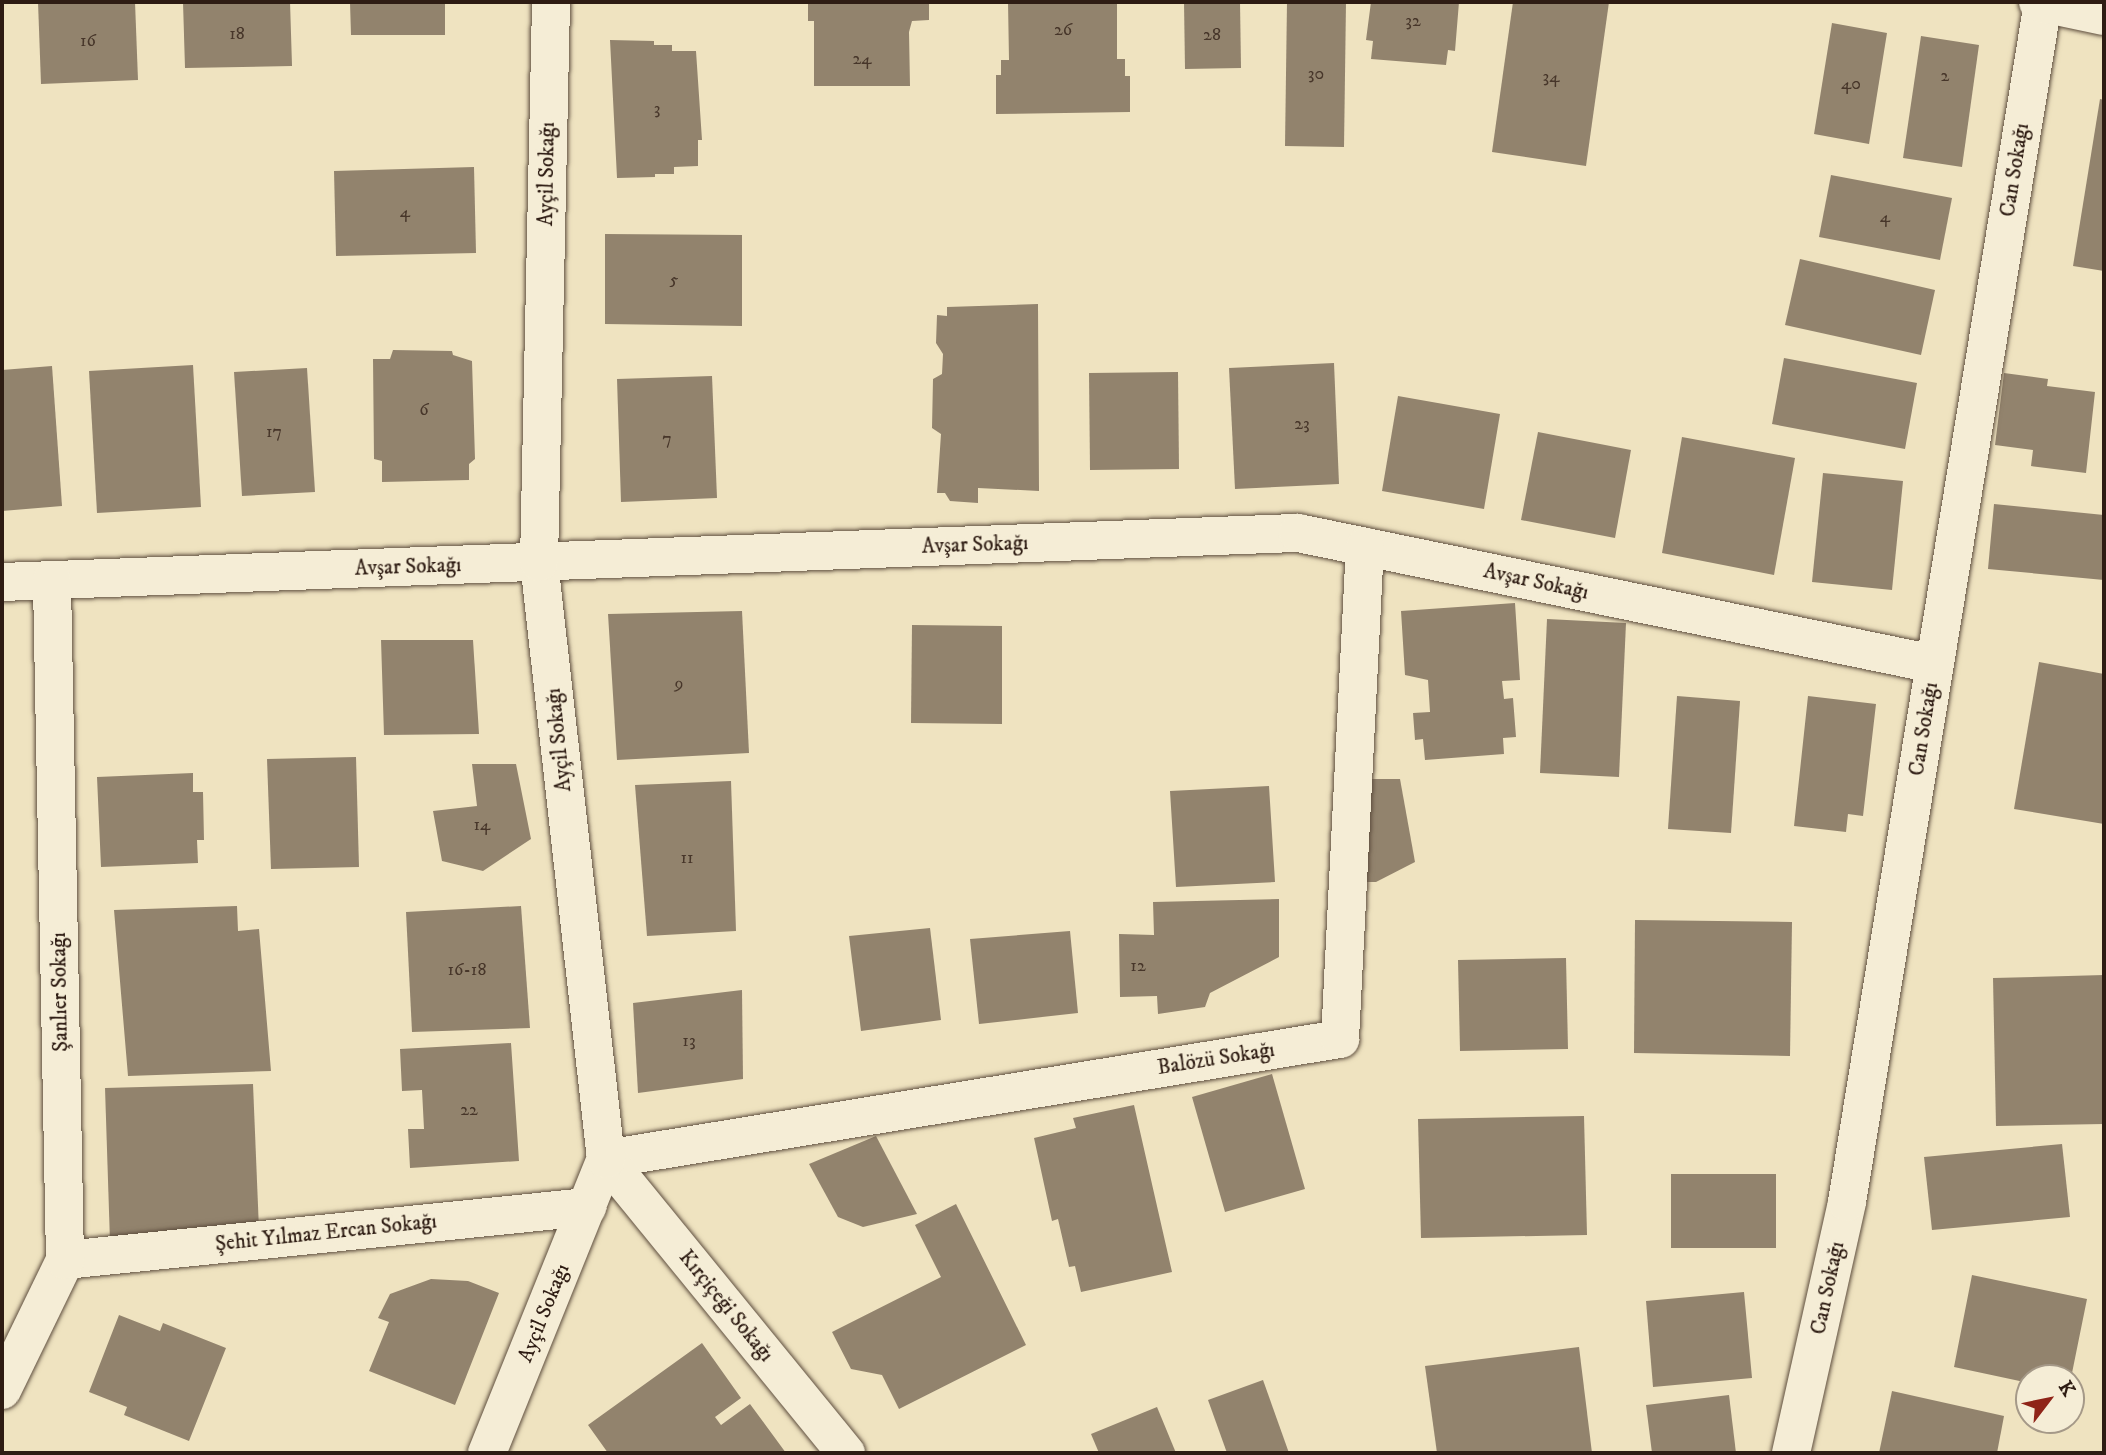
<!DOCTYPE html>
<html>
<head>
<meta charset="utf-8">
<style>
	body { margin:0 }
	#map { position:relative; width:2106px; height:1455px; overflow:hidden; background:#efe3c0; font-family:"IM FELL DW Pica",serif }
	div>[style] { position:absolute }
	.building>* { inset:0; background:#92836d }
	.roads { filter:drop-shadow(0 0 2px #5e4e3e) drop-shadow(0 0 2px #5e4e3e) }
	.minor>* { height:38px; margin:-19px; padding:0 19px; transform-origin:19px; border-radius:19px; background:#f5edd6 }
	.tertiary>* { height:38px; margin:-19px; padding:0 19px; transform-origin:19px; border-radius:19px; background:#f5edd6 }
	span { translate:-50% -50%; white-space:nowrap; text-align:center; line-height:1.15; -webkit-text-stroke:6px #f5edd6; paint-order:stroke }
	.number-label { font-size:18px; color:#47362a }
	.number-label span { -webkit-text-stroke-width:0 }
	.street-label { font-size:21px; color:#2e1c13 }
	.frame { position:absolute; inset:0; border:4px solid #2e1c13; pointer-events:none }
	.north { position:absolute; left:2015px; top:1364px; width:70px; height:70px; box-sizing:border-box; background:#f5edd6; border:2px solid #a59988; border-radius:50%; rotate:58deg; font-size:19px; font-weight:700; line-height:28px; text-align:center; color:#2e1c13 }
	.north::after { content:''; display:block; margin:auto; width:24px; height:32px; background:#8f2418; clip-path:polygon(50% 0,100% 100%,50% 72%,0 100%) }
</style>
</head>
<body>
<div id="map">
	<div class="building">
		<i style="clip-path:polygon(38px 2px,135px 2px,138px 80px,41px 84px)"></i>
		<i style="clip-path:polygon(183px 2px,290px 2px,292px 66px,185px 68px)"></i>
		<i style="clip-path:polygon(350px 2px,445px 2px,445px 35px,351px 35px)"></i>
		<i style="clip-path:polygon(808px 2px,929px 2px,929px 20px,912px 21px,909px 32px,910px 86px,814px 86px,814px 21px,808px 21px)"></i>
		<i style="clip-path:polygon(1008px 2px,1117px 2px,1117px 59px,1125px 59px,1125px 76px,1130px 76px,1130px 112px,996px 114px,996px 75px,1001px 75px,1001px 60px,1009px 60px)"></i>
		<i style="clip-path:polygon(1184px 2px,1240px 2px,1241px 68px,1185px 69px)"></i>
		<i style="clip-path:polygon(1287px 2px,1346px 2px,1344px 147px,1285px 146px)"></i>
		<i style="clip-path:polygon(1371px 2px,1459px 2px,1455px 51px,1448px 50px,1446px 65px,1371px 59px,1373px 41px,1366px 40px)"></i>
		<i style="clip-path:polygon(1513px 2px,1609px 2px,1586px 166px,1492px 152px)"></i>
		<i style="clip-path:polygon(1832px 23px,1887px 33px,1869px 144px,1814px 134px)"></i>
		<i style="clip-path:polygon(1921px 36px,1979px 45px,1962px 167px,1903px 158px)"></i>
		<i style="clip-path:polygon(610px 40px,654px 41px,654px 45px,672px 45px,672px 51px,696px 51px,702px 140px,698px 140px,698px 166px,674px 167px,674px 174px,655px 174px,655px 177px,617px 178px)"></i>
		<i style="clip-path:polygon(2100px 99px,2104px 100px,2104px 271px,2073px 266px)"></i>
		<i style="clip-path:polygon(474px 167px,476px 253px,336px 256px,334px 171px)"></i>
		<i style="clip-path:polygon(1831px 175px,1952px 198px,1940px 260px,1819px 237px)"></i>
		<i style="clip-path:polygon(605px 234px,742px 235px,742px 326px,605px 324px)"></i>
		<i style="clip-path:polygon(1800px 259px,1935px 290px,1921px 355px,1785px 325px)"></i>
		<i style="clip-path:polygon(1038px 304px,1039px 491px,978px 488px,978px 503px,950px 501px,945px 493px,937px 493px,941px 434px,932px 428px,933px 379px,942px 374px,943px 354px,936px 343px,937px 315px,947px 316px,947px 307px)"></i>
		<i style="clip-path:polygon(393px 350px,452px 351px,453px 355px,472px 361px,475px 459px,469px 464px,469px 480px,382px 482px,382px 461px,374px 459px,373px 359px,390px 359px)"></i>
		<i style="clip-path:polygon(1784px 358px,1917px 383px,1905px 449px,1772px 424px)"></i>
		<i style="clip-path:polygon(1334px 363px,1339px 484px,1235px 489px,1229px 368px)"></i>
		<i style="clip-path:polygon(193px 365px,201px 507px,97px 513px,89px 371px)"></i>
		<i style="clip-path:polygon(52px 366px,62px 506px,2px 511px,2px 370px)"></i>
		<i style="clip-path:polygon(307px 368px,315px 492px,242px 496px,234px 372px)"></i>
		<i style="clip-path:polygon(1178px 372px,1179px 469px,1090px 470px,1089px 373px)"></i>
		<i style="clip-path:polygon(2004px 373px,2048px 379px,2047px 386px,2095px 392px,2086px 473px,2031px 466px,2033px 450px,1995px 445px)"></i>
		<i style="clip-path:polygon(712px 376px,717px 498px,621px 502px,617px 379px)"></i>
		<i style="clip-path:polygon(1398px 396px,1500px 414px,1484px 509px,1382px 491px)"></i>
		<i style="clip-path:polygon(1538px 432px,1631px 450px,1615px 538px,1521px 520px)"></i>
		<i style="clip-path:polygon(1682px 437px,1795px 458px,1774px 575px,1662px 553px)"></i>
		<i style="clip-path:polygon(1823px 473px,1903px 481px,1892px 590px,1812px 582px)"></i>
		<i style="clip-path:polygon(1994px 504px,2104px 515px,2104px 580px,1988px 569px)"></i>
		<i style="clip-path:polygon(1515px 603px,1520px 680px,1502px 681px,1504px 699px,1513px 698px,1516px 737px,1503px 738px,1504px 754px,1425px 760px,1423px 739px,1415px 740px,1413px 713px,1430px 712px,1428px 680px,1405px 675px,1401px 611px)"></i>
		<i style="clip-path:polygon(742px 611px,749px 753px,617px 760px,608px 614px)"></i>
		<i style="clip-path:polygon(1547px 619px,1626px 623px,1619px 777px,1540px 773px)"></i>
		<i style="clip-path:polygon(912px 625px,1002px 626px,1002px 724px,911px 723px)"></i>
		<i style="clip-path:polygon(381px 640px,473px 640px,479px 734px,384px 735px)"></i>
		<i style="clip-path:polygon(2039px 662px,2104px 674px,2104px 824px,2014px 809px)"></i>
		<i style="clip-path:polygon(1677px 696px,1740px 701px,1731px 833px,1668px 829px)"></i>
		<i style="clip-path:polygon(1808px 696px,1876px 704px,1863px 816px,1848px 814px,1846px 832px,1794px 826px)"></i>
		<i style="clip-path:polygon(356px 757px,359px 867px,271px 869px,267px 759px)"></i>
		<i style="clip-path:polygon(472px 764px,516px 764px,531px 839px,483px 871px,442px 861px,433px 811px,477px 806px)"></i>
		<i style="clip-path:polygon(193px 773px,193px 792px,203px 792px,204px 840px,197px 840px,198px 863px,101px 867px,97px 777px)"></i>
		<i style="clip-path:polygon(1364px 779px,1400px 779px,1415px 862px,1376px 882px,1366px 882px)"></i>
		<i style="clip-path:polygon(731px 781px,736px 931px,647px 936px,635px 785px)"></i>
		<i style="clip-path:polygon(1269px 786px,1275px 882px,1176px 887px,1170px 791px)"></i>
		<i style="clip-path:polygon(1279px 899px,1279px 957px,1210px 993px,1205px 1007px,1158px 1014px,1157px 996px,1120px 997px,1119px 934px,1154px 935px,1153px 902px)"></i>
		<i style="clip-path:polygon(237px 906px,238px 931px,259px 929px,271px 1071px,128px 1076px,114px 910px)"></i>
		<i style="clip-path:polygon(521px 906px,530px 1028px,412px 1032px,406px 912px)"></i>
		<i style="clip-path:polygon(1635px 920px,1792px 922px,1790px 1056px,1634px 1053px)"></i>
		<i style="clip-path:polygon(930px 928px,941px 1020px,861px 1031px,849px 936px)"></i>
		<i style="clip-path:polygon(1070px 931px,1078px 1013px,979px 1024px,970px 939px)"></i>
		<i style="clip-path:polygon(1566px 958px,1568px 1049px,1460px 1051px,1458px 960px)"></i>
		<i style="clip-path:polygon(2104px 975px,2104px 1124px,1996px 1126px,1993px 978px)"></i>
		<i style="clip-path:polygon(742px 990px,743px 1079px,638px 1093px,633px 1003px)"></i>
		<i style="clip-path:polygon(511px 1043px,519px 1161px,410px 1168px,408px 1129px,424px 1129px,422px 1090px,402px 1091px,400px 1049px)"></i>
		<i style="clip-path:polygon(1272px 1074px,1305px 1189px,1225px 1212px,1192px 1097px)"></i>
		<i style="clip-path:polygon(253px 1084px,259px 1230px,110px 1242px,105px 1088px)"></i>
		<i style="clip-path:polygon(1134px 1105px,1172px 1272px,1081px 1292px,1075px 1266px,1069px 1267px,1058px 1219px,1052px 1221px,1034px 1138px,1076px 1128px,1073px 1118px)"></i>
		<i style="clip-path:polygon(1584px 1116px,1587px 1235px,1421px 1238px,1418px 1119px)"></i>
		<i style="clip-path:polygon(876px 1136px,917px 1214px,863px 1227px,838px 1217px,809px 1164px)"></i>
		<i style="clip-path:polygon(2062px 1144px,2070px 1217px,1932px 1230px,1924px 1157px)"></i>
		<i style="clip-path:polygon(1671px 1174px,1776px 1174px,1776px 1248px,1671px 1248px)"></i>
		<i style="clip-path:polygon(956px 1204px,1026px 1345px,899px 1409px,882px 1375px,851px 1369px,832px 1332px,941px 1277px,915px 1225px)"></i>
		<i style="clip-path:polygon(1972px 1275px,2087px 1299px,2071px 1378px,2029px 1378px,2029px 1383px,1954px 1367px)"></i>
		<i style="clip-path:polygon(431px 1279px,468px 1281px,499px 1293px,455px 1405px,369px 1371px,389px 1322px,378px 1318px,390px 1294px)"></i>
		<i style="clip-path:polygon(1744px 1292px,1752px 1378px,1653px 1387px,1646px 1301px)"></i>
		<i style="clip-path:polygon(119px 1315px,160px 1331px,163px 1323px,226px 1348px,189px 1441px,124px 1415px,127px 1407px,89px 1392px)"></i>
		<i style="clip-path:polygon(702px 1343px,741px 1398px,715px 1417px,721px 1425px,750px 1404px,786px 1453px,608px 1453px,588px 1425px)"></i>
		<i style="clip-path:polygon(1579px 1347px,1592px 1453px,1437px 1453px,1425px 1366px)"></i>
		<i style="clip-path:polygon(1263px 1380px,1289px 1453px,1227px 1453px,1208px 1400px)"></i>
		<i style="clip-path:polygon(1892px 1391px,2004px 1416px,1997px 1453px,1879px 1453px)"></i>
		<i style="clip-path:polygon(1729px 1395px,1736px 1453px,1652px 1453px,1646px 1405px)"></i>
		<i style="clip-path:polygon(1157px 1407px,1176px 1453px,1099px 1453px,1091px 1434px)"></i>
	</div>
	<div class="roads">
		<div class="minor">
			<i style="left:2px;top:582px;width:1297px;rotate:-2.17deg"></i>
			<i style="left:1298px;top:533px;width:649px;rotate:11.64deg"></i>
			<i style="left:606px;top:1159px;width:744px;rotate:-9.29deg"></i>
			<i style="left:1340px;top:1039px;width:493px;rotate:-87.1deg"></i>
			<i style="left:606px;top:1159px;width:380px;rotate:50.8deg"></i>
			<i style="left:65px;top:1260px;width:525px;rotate:-5.8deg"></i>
			<i style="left:2px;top:1390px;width:144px;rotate:-64.1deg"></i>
			<i style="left:65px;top:1260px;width:680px;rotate:-91.1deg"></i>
			<i style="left:487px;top:1453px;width:317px;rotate:-68deg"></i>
			<i style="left:606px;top:1159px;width:601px;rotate:-96.4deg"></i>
			<i style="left:539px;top:562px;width:560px;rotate:-88.77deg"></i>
			<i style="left:1791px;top:1453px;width:257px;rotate:-77.4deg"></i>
			<i style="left:1847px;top:1202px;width:1215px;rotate:-80.72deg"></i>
		</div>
		<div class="tertiary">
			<i style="left:2038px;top:2px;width:67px;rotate:12deg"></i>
		</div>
	</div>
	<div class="number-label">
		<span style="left:1413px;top:21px">32</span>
		<span style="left:1063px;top:30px">26</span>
		<span style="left:237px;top:34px">18</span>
		<span style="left:1212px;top:35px">28</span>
		<span style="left:88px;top:41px">16</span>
		<span style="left:862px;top:59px">24</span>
		<span style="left:1316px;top:74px">30</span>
		<span style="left:1945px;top:76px">2</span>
		<span style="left:1551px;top:77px">34</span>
		<span style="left:1851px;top:84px">40</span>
		<span style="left:657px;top:109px">3</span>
		<span style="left:405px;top:212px">4</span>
		<span style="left:1885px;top:217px">4</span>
		<span style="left:674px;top:280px">5</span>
		<span style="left:424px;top:410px">6</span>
		<span style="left:1302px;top:424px">23</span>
		<span style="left:274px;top:432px">17</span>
		<span style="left:667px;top:439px">7</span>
		<span style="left:679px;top:684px">9</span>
		<span style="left:482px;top:825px">14</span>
		<span style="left:687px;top:858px">11</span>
		<span style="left:1138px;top:966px">12</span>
		<span style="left:467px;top:970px">16-18</span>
		<span style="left:689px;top:1041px">13</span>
		<span style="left:469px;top:1110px">22</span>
	</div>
	<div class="street-label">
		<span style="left:2015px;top:170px;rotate:-81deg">Can Sokağı</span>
		<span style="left:547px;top:174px;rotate:-89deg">Ayçil Sokağı</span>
		<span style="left:975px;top:545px;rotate:-2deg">Avşar Sokağı</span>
		<span style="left:408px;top:567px;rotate:-2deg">Avşar Sokağı</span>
		<span style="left:1536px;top:582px;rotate:12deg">Avşar Sokağı</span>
		<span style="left:1924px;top:729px;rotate:-81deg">Can Sokağı</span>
		<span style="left:559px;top:740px;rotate:-96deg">Ayçil Sokağı</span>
		<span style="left:60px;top:992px;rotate:-91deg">Şanlıer Sokağı</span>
		<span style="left:1216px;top:1059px;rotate:-9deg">Balözü Sokağı</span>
		<span style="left:326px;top:1233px;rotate:-6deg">Şehit Yılmaz Ercan Sokağı</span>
		<span style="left:1828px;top:1288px;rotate:-78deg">Can Sokağı</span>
		<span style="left:726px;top:1306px;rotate:51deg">Kırçiçeği Sokağı</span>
		<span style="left:544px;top:1313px;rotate:-68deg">Ayçil Sokağı</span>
	</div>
	<div class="frame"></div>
	<div class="north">K</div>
</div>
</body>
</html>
